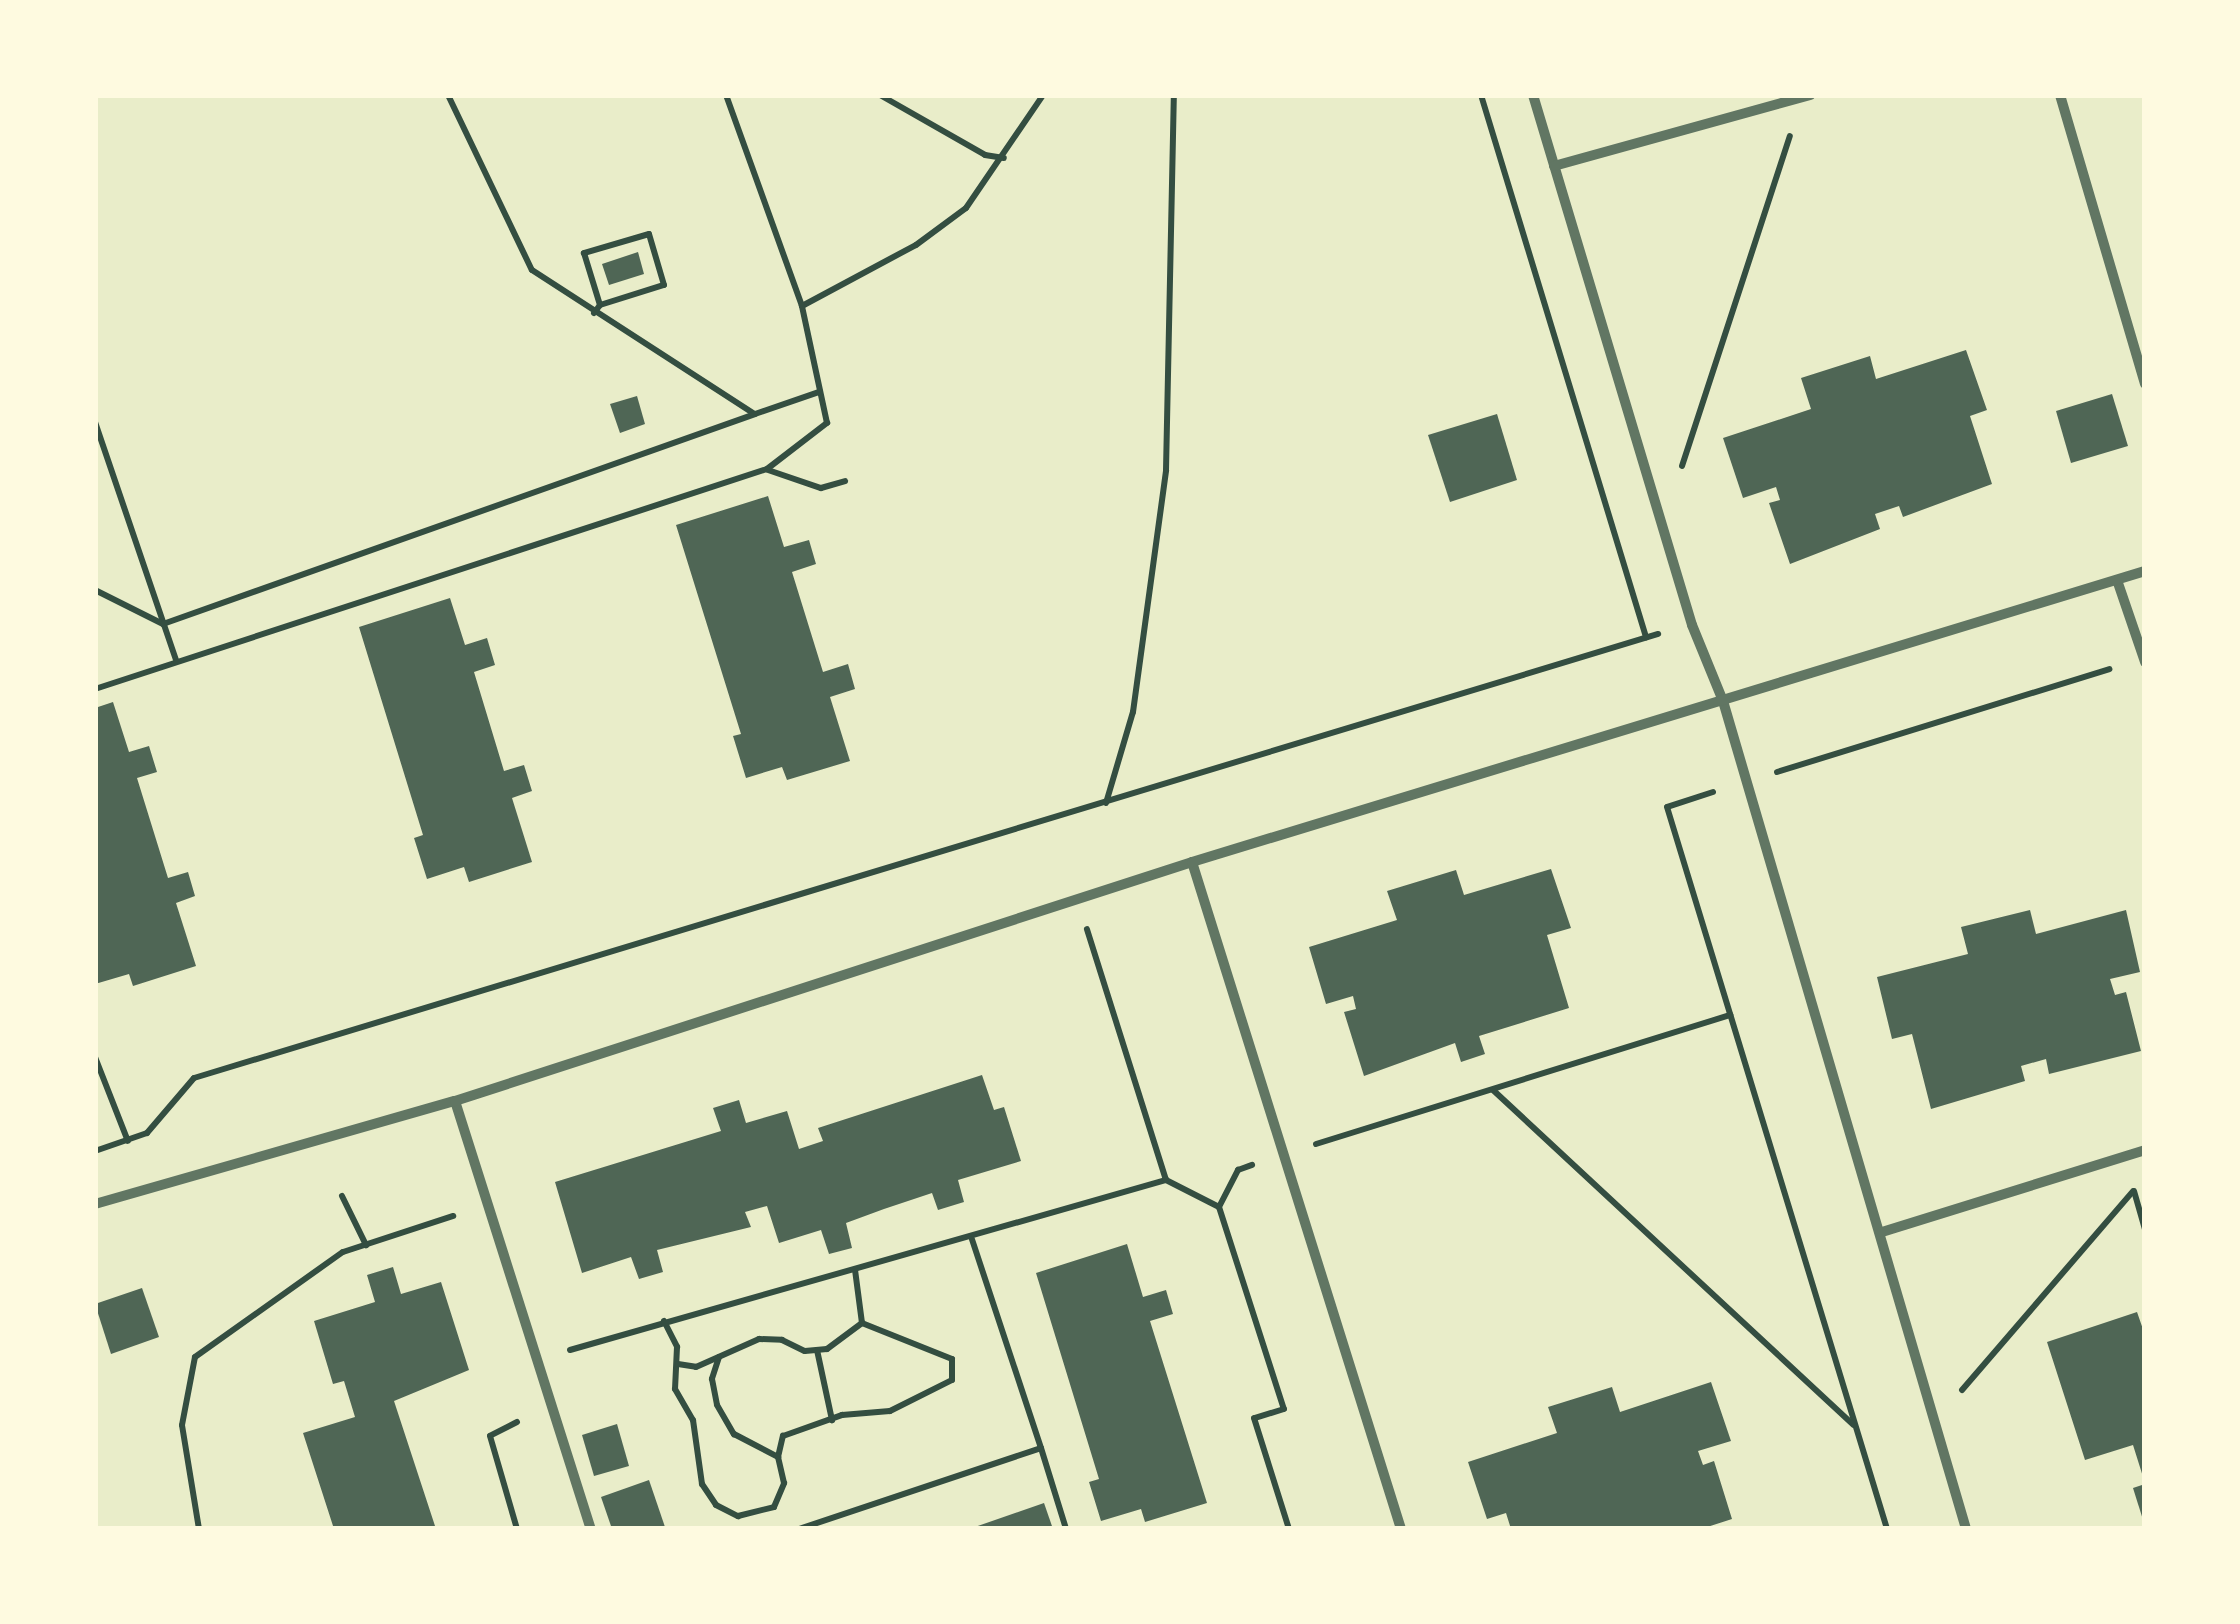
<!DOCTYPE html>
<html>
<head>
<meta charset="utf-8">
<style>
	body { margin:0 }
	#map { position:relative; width:2240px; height:1624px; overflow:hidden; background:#e9edc9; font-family:"Times New Roman",serif }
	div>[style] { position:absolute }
	.building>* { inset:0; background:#4f6655 }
	.path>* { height:6px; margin:-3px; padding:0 3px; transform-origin:3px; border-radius:3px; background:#344e41 }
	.minor>* { height:10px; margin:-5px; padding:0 5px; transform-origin:5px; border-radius:5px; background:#617663 }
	span { translate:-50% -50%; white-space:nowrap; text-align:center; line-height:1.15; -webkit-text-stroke:8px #fefae0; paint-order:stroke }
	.frame { position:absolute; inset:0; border:98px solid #fefae0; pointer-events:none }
</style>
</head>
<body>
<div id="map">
	<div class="building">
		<i style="clip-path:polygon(638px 252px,644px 274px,609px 285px,602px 264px)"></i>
		<i style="clip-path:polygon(1966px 350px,1987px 410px,1970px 416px,1992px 484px,1903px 517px,1899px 506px,1875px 514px,1880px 529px,1790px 564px,1769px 503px,1780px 500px,1776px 487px,1743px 498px,1723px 438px,1811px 409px,1801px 378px,1870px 356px,1876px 379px)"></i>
		<i style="clip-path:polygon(2112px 394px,2128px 446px,2071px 463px,2056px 411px)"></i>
		<i style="clip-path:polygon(637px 396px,645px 424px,620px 433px,610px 404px)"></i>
		<i style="clip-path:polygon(1497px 414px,1517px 480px,1450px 502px,1428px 435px)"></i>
		<i style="clip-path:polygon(768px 496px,784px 547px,809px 540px,816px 564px,792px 572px,823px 672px,848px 664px,855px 689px,830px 697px,850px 761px,787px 780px,782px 767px,746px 778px,733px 736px,741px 734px,676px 525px)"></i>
		<i style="clip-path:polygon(450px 598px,465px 645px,487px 638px,495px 665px,474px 672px,504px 771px,524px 765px,532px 791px,512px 798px,532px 862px,469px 882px,464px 867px,427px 879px,414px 838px,423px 835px,359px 627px)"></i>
		<i style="clip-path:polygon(113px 702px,129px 752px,149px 746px,157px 772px,137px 778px,168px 878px,188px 872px,195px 896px,176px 903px,196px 966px,133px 986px,129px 974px,95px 984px,95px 708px)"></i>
		<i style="clip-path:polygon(1551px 869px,1571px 928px,1547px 935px,1569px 1008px,1479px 1036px,1485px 1054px,1461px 1062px,1455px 1043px,1364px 1076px,1344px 1012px,1356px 1009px,1353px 996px,1326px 1004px,1309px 947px,1397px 920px,1387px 891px,1456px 870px,1464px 895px)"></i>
		<i style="clip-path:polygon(2030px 910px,2036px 934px,2126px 910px,2140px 972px,2110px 979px,2115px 995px,2126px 992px,2141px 1051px,2049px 1074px,2046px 1059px,2021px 1066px,2025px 1081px,1931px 1109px,1912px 1034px,1892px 1039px,1877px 977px,1968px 954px,1961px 927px)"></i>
		<i style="clip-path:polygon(982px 1075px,994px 1110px,1004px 1107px,1021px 1161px,958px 1180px,964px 1202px,938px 1210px,932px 1193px,884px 1209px,846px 1223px,852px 1248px,829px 1254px,821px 1230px,779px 1243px,767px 1206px,745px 1212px,751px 1227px,657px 1250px,663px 1272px,639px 1279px,631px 1257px,582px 1273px,555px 1182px,721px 1131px,713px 1108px,739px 1100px,746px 1123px,787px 1111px,799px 1149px,823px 1141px,818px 1128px)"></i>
		<i style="clip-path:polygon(1127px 1244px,1143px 1297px,1166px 1290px,1173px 1314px,1150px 1321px,1207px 1503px,1145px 1522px,1141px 1509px,1101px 1521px,1089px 1482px,1099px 1479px,1036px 1273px)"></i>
		<i style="clip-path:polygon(393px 1267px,401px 1294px,441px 1282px,469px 1370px,394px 1401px,436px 1529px,334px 1529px,303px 1433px,355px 1417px,344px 1381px,333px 1384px,314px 1321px,375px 1302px,367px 1275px)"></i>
		<i style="clip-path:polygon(142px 1288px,159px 1337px,111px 1354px,95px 1304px)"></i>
		<i style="clip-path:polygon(2137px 1312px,2145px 1335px,2144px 1480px,2133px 1445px,2085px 1460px,2047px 1342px)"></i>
		<i style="clip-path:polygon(1711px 1382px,1731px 1441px,1698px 1451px,1703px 1465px,1714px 1461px,1732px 1519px,1701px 1529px,1511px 1529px,1506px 1513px,1487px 1519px,1468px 1462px,1557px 1433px,1548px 1407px,1612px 1387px,1620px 1412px)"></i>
		<i style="clip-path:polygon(617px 1424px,629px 1466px,594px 1476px,582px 1435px)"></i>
		<i style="clip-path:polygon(649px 1480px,665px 1527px,612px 1529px,601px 1497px)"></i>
		<i style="clip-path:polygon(2145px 1484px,2145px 1523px,2144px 1523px,2133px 1488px)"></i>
		<i style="clip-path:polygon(1044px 1503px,1053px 1529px,972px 1529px,972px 1528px)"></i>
	</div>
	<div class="path">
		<i style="left:448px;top:95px;width:194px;rotate:64.4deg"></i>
		<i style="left:532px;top:270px;width:265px;rotate:32.9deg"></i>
		<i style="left:755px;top:414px;width:68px;rotate:-19deg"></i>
		<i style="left:880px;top:95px;width:121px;rotate:29.7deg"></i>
		<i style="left:985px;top:155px;width:19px;rotate:9deg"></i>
		<i style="left:1481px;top:95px;width:567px;rotate:73.07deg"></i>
		<i style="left:802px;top:306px;width:129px;rotate:-28.2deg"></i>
		<i style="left:916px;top:245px;width:62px;rotate:-36.5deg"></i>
		<i style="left:966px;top:208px;width:137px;rotate:-55.7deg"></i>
		<i style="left:594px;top:313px;width:10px;rotate:-53deg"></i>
		<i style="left:600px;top:305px;width:67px;rotate:-17.4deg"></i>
		<i style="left:664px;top:285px;width:53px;rotate:-106.4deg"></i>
		<i style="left:649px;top:234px;width:68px;rotate:163.7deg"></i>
		<i style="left:584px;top:253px;width:54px;rotate:72.9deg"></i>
		<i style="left:95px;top:422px;width:251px;rotate:71.2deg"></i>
		<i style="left:1682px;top:466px;width:347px;rotate:-71.9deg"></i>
		<i style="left:768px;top:470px;width:56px;rotate:18.8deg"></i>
		<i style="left:821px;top:488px;width:25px;rotate:-16deg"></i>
		<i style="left:95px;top:590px;width:76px;rotate:26.6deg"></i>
		<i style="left:163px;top:624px;width:628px;rotate:-19.53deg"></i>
		<i style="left:95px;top:689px;width:707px;rotate:-18.13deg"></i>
		<i style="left:767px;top:469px;width:76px;rotate:-37.5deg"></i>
		<i style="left:827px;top:423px;width:120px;rotate:-102.1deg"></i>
		<i style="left:802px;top:306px;width:224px;rotate:-109.8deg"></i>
		<i style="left:1777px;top:772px;width:348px;rotate:-17.2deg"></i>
		<i style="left:1713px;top:792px;width:48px;rotate:161.9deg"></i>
		<i style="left:1667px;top:807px;width:755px;rotate:73.05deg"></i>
		<i style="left:1106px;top:803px;width:95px;rotate:-73.5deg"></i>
		<i style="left:1133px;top:712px;width:244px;rotate:-82.2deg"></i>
		<i style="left:1166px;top:470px;width:375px;rotate:-88.8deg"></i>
		<i style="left:95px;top:1057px;width:90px;rotate:68.6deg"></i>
		<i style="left:1493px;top:1090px;width:492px;rotate:42.9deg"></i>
		<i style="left:1316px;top:1144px;width:434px;rotate:-17.3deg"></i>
		<i style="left:95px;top:1151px;width:55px;rotate:-19.1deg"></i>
		<i style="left:147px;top:1133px;width:72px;rotate:-49.5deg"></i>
		<i style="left:194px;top:1078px;width:1530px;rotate:-16.87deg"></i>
		<i style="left:1166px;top:1180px;width:59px;rotate:27deg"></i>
		<i style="left:1219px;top:1207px;width:212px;rotate:72.2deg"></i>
		<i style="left:1284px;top:1409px;width:31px;rotate:163deg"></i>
		<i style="left:1254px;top:1418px;width:116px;rotate:72.5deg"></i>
		<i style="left:2134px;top:1191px;width:40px;rotate:74deg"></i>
		<i style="left:342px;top:1196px;width:55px;rotate:63.9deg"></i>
		<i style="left:1219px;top:1207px;width:42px;rotate:-62.8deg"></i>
		<i style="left:1238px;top:1170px;width:15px;rotate:-20deg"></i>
		<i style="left:664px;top:1321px;width:29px;rotate:63deg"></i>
		<i style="left:677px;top:1347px;width:42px;rotate:92.7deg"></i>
		<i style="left:675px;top:1389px;width:36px;rotate:60deg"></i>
		<i style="left:693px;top:1420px;width:65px;rotate:82deg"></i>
		<i style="left:702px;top:1484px;width:25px;rotate:56deg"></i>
		<i style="left:716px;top:1505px;width:25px;rotate:27deg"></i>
		<i style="left:738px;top:1516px;width:37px;rotate:-14deg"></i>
		<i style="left:774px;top:1507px;width:26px;rotate:-67deg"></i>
		<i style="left:784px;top:1483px;width:27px;rotate:-103deg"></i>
		<i style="left:778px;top:1457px;width:22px;rotate:-77deg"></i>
		<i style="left:783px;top:1436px;width:63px;rotate:-19.6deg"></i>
		<i style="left:842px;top:1415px;width:48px;rotate:-4.8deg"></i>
		<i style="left:890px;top:1411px;width:69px;rotate:-26.6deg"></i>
		<i style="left:952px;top:1380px;width:21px;rotate:-90deg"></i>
		<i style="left:952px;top:1359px;width:97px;rotate:-158.2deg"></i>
		<i style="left:862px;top:1323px;width:53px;rotate:-97.5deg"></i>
		<i style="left:570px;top:1350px;width:620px;rotate:-15.92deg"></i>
		<i style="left:1166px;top:1180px;width:263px;rotate:-107.5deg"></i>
		<i style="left:817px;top:1350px;width:72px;rotate:77.9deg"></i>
		<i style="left:719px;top:1357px;width:23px;rotate:108deg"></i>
		<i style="left:712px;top:1379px;width:26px;rotate:79deg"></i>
		<i style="left:717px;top:1405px;width:34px;rotate:60deg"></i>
		<i style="left:734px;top:1434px;width:50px;rotate:27.6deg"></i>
		<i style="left:678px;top:1364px;width:18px;rotate:9deg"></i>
		<i style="left:696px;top:1367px;width:69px;rotate:-24deg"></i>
		<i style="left:759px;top:1339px;width:23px;rotate:2deg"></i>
		<i style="left:782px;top:1340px;width:25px;rotate:26deg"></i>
		<i style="left:805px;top:1351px;width:22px;rotate:-5deg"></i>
		<i style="left:827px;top:1349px;width:44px;rotate:-36.6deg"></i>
		<i style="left:1962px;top:1390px;width:262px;rotate:-49.3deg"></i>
		<i style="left:517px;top:1422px;width:30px;rotate:153deg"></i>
		<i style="left:490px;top:1436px;width:97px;rotate:73.8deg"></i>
		<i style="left:1041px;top:1448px;width:85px;rotate:72.8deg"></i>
		<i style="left:199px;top:1529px;width:105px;rotate:-99.3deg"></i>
		<i style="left:182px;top:1425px;width:69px;rotate:-79.2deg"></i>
		<i style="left:195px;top:1357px;width:181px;rotate:-35.4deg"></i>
		<i style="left:343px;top:1252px;width:116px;rotate:-18.1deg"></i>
		<i style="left:799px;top:1529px;width:255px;rotate:-18.5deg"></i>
		<i style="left:1041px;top:1448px;width:220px;rotate:-108.3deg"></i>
	</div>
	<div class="minor">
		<i style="left:1533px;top:95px;width:553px;rotate:73.3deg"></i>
		<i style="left:1692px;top:625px;width:82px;rotate:67.8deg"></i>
		<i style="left:1723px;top:701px;width:863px;rotate:73.64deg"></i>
		<i style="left:2060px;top:95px;width:301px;rotate:73.6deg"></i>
		<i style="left:1554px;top:166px;width:266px;rotate:-15.5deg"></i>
		<i style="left:2117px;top:580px;width:87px;rotate:71.1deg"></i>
		<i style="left:1192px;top:862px;width:699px;rotate:72.6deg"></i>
		<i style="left:455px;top:1101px;width:449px;rotate:72.4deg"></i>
		<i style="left:95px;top:1204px;width:374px;rotate:-16deg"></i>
		<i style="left:455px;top:1101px;width:775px;rotate:-17.97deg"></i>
		<i style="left:1192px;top:862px;width:996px;rotate:-16.98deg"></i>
		<i style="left:1882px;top:1232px;width:275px;rotate:-17.3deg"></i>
	</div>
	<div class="frame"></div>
</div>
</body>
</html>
